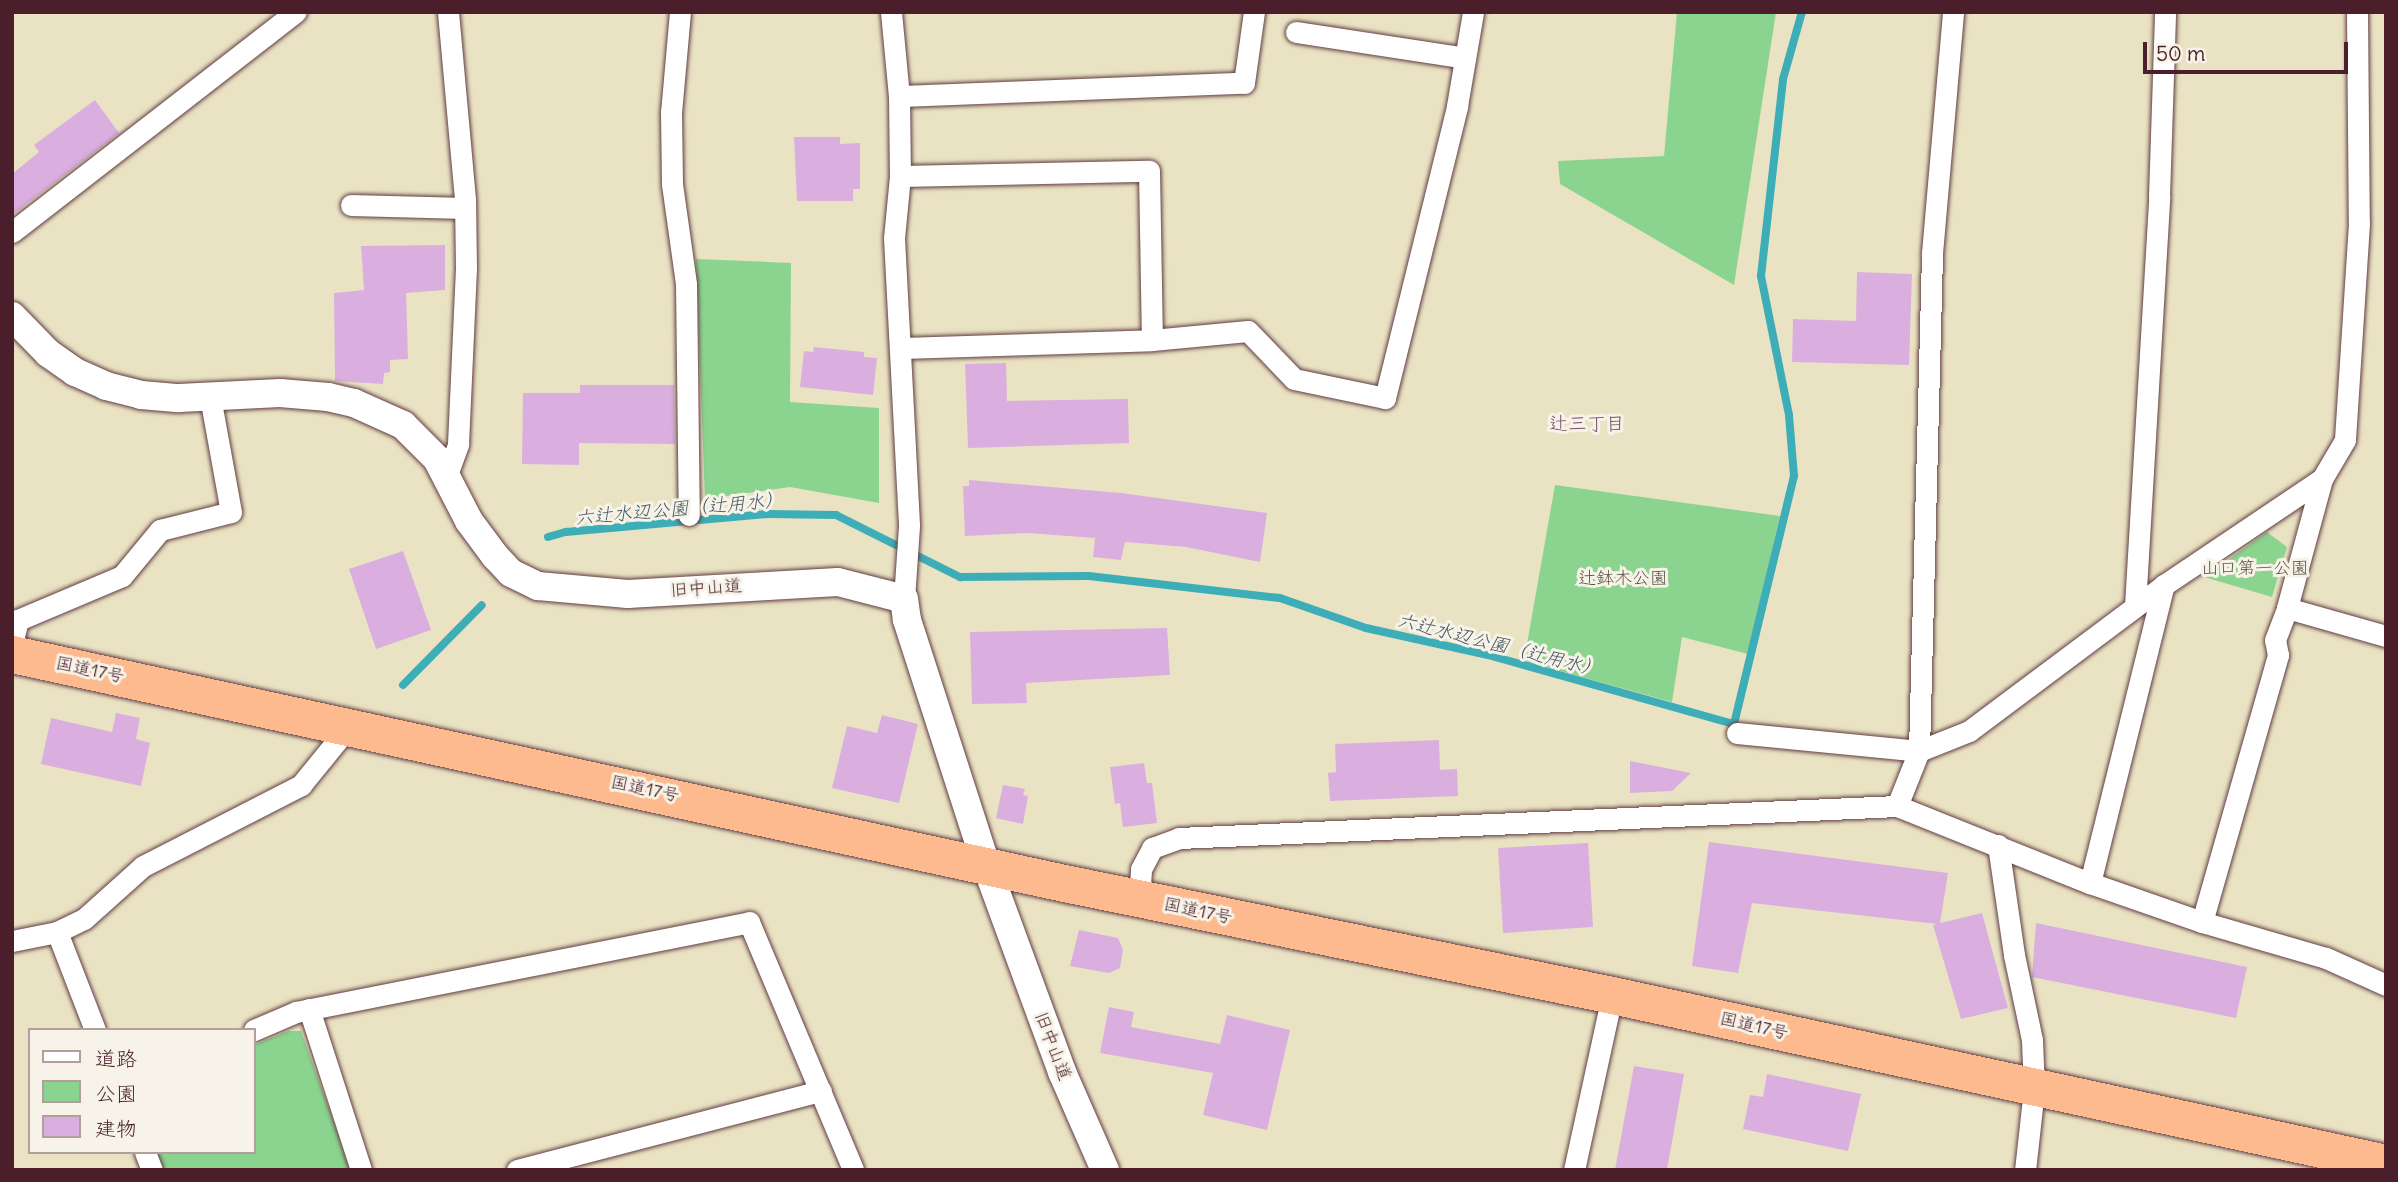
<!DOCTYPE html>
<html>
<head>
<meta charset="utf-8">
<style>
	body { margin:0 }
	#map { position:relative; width:2398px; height:1182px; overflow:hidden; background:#eae3c3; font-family:Delius,"Klee One",sans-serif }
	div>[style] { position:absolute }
	.green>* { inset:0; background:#8bd490 }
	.stream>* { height:8px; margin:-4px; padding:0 4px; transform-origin:4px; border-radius:4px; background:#3dadb7 }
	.building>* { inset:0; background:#daafe0 }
	.roads { filter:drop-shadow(0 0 2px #623c42) drop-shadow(0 0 2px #623c42) }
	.minor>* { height:21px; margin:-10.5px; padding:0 10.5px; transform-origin:10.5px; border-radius:10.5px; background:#fff }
	.tertiary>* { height:28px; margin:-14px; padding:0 14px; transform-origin:14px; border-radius:14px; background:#fff }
	.trunk>* { height:37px; margin:-18.5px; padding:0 18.5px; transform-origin:18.5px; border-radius:18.5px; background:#fcba8e }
	span { translate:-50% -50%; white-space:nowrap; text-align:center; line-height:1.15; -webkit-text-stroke:6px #f7f3e8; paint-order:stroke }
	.park-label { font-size:18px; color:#5e5549 }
	.street-label { font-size:18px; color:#4a1f2b }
	.neighbourhood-label { font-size:19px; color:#7c516a }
	.water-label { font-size:19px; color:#455863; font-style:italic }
	.frame { position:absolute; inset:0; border:14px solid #4a1f2b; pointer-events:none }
	.legend { position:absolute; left:28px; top:1028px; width:228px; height:126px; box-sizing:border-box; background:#f7f3e8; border:2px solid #b29e9c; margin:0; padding:9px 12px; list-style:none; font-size:21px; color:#4a1f2b }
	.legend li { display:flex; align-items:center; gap:14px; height:35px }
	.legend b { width:35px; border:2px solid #b29e9c }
	.scale { position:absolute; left:2143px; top:42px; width:205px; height:32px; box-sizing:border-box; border:4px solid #4a1f2b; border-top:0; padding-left:9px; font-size:21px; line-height:24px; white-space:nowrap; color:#4a1f2b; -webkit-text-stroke:5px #f7f3e8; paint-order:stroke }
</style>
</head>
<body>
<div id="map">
	<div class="green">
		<i style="clip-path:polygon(1677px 12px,1776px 12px,1734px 285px,1560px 184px,1558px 161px,1664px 156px)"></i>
		<i style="clip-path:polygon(696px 259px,791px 263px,790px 402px,879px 408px,879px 503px,790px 487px,705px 499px)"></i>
		<i style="clip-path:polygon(1555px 485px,1780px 516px,1748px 654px,1682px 637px,1672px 702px,1524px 661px)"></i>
		<i style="clip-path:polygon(2267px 532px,2287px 547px,2272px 597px,2204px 577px)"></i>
		<i style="clip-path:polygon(288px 1031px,301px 1031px,351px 1170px,163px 1170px,156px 1152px,254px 1152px,254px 1045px)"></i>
	</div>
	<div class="stream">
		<i style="left:548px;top:537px;width:19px;rotate:-16deg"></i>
		<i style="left:566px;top:532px;width:203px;rotate:-5.1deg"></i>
		<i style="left:768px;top:514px;width:68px;rotate:0.8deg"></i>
		<i style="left:836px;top:515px;width:139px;rotate:26.6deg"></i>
		<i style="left:960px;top:577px;width:129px;rotate:-0.4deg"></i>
		<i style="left:1089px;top:576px;width:192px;rotate:6.6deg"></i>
		<i style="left:1280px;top:598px;width:91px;rotate:19.2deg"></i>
		<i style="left:1366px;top:628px;width:125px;rotate:12.5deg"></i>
		<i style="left:1488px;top:655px;width:255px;rotate:15.7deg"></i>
		<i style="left:1734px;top:724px;width:255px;rotate:-76.4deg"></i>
		<i style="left:1794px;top:476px;width:61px;rotate:-94.7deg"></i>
		<i style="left:1789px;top:415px;width:142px;rotate:-101.4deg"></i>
		<i style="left:1761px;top:276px;width:198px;rotate:-83.6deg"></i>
		<i style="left:1783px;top:79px;width:70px;rotate:-74.2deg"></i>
		<i style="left:403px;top:685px;width:112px;rotate:-45.4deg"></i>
	</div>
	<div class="building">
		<i style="clip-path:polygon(95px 100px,119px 133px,12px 215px,12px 174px,39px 152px,34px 145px)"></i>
		<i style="clip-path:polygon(794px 137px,840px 137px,840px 144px,860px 143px,860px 189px,853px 189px,853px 201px,797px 201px)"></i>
		<i style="clip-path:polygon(445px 245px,445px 290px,406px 293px,408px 359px,390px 360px,390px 372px,384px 373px,383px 384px,335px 381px,334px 293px,364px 290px,361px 246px)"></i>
		<i style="clip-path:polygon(1857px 272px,1912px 274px,1909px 365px,1792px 362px,1793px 319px,1856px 321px)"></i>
		<i style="clip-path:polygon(814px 347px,864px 352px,864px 357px,877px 358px,873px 395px,800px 387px,804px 351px,813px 352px)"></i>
		<i style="clip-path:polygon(1006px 363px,1007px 401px,1128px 399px,1129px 443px,968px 448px,965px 364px)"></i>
		<i style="clip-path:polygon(580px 385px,674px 385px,675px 444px,579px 443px,579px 465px,522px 464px,523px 393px,580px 393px)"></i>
		<i style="clip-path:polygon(969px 480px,1121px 493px,1267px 513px,1260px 562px,1186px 547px,1125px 542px,1121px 560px,1093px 557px,1095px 538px,1028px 533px,965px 536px,963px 486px,969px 486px)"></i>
		<i style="clip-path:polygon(403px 551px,431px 630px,376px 649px,349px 569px)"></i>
		<i style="clip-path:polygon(1167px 628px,1170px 675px,1026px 683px,1027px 703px,972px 704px,970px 632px)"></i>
		<i style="clip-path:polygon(116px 713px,140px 718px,136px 739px,150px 743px,141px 786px,41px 764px,51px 718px,112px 732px)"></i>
		<i style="clip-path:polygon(882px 715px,918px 724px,899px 803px,832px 788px,847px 726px,877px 733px)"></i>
		<i style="clip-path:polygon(1439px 740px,1440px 770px,1457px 769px,1458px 796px,1330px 801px,1328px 773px,1336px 772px,1335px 744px)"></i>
		<i style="clip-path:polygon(1630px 761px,1691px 773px,1672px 791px,1630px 793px)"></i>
		<i style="clip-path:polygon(1144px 763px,1147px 783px,1152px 783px,1157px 823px,1123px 827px,1120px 803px,1115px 804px,1110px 767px)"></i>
		<i style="clip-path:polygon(1003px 785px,1025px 789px,1023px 795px,1028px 796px,1023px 824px,996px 818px)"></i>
		<i style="clip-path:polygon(1709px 842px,1948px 873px,1940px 923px,1982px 913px,2008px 1008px,1961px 1019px,1933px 925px,1937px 924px,1752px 903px,1738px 973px,1692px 966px)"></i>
		<i style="clip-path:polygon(1588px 843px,1593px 927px,1503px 933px,1498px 848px)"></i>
		<i style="clip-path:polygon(2036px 923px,2247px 967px,2236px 1018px,2032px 977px)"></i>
		<i style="clip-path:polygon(1079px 930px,1118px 938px,1123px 950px,1120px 968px,1109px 973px,1070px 966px)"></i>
		<i style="clip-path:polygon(1109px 1007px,1134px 1012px,1131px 1027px,1220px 1044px,1227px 1015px,1290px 1030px,1267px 1130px,1203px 1115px,1213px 1073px,1100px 1053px)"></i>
		<i style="clip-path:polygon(1634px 1066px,1684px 1074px,1667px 1170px,1615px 1170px)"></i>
		<i style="clip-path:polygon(1767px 1074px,1861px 1094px,1848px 1151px,1743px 1129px,1750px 1095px,1763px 1097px)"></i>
	</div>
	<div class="roads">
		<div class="minor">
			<i style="left:680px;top:12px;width:100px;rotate:95.1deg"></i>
			<i style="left:671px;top:112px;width:72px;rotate:89.2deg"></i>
			<i style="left:672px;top:184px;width:101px;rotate:82deg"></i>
			<i style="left:686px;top:284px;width:231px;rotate:89.3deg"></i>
			<i style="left:891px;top:12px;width:84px;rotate:84.6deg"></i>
			<i style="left:899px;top:96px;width:80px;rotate:89.3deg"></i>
			<i style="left:900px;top:176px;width:62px;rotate:95.5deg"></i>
			<i style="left:894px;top:238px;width:288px;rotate:87deg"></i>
			<i style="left:909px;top:526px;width:73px;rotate:93.9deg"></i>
			<i style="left:2357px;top:12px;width:211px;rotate:89.5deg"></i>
			<i style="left:2359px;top:223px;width:217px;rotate:93.7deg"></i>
			<i style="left:2345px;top:440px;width:45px;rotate:120.5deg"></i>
			<i style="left:2322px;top:479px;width:134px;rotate:105.2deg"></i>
			<i style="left:2287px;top:608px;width:103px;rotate:15.8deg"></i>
			<i style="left:1296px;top:32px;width:171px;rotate:8.7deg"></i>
			<i style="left:899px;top:96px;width:345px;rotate:-2.2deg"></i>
			<i style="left:1244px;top:83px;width:72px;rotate:-82deg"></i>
			<i style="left:900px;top:176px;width:249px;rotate:-1.2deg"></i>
			<i style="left:1149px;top:171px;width:169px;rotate:89deg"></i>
			<i style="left:351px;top:205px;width:114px;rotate:1.5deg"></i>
			<i style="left:12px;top:232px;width:359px;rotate:-37.8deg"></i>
			<i style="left:902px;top:348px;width:250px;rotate:-1.8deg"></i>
			<i style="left:1152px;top:340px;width:96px;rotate:-5.4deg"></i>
			<i style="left:1248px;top:331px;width:66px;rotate:46.2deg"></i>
			<i style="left:1294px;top:379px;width:93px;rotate:11.8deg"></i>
			<i style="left:1385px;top:398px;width:301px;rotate:-76.1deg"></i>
			<i style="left:1457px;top:106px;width:95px;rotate:-80.3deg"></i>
			<i style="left:447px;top:475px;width:33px;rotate:-70deg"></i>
			<i style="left:458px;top:444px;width:176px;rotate:-87.4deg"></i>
			<i style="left:466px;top:268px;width:69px;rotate:-90.8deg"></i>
			<i style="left:465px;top:199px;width:188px;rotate:-95.2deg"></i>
			<i style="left:2135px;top:606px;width:411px;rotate:-86.6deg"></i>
			<i style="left:2159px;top:196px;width:184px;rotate:-88.1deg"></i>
			<i style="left:12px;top:643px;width:24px;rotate:-75deg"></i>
			<i style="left:18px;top:620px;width:113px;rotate:-22.9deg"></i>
			<i style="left:122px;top:576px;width:60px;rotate:-50.4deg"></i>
			<i style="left:160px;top:530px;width:73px;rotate:-14.2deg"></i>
			<i style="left:231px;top:512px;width:118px;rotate:-100.3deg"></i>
			<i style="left:1737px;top:733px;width:183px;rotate:5.6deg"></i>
			<i style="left:1919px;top:751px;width:54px;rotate:-21.8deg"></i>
			<i style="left:1969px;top:731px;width:244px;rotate:-36.8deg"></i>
			<i style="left:2164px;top:585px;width:190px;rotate:-33.9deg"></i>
			<i style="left:1897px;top:806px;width:59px;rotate:-68.2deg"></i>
			<i style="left:1919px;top:751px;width:498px;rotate:-88.5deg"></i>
			<i style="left:1932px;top:253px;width:242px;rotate:-85deg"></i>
			<i style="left:1998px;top:845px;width:111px;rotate:81.7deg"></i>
			<i style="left:2014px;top:955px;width:87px;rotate:78deg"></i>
			<i style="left:2032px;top:1040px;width:49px;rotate:87.7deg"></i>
			<i style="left:2034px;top:1089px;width:81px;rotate:96.3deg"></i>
			<i style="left:2090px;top:883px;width:307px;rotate:-76.1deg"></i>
			<i style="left:1139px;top:899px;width:30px;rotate:-86deg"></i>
			<i style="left:1141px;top:869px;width:24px;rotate:-62deg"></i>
			<i style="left:1152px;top:848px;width:29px;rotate:-20deg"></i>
			<i style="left:1179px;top:838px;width:719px;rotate:-2.55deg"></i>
			<i style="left:1897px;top:806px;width:208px;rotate:21.8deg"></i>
			<i style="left:2090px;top:883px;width:119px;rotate:19.2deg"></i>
			<i style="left:2202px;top:922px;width:129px;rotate:16.2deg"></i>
			<i style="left:2326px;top:958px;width:66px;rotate:24.2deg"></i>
			<i style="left:2202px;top:922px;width:278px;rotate:-74.1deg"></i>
			<i style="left:2278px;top:655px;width:15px;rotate:-101deg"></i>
			<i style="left:2275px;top:640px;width:34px;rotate:-69deg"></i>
			<i style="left:57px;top:932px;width:105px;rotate:68.8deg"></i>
			<i style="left:12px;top:941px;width:46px;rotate:-11.3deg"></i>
			<i style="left:57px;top:932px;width:30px;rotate:-26deg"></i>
			<i style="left:84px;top:919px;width:79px;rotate:-41.9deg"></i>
			<i style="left:143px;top:866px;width:178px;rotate:-27.1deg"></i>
			<i style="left:301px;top:785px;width:77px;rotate:-50.8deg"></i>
			<i style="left:309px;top:1009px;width:169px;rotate:72.1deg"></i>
			<i style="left:254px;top:1030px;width:46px;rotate:-23.2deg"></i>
			<i style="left:296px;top:1012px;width:462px;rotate:-11.2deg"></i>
			<i style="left:749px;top:922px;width:269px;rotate:67.2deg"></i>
			<i style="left:145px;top:1152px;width:19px;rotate:69deg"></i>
			<i style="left:517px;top:1170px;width:314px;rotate:-14.6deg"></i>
			<i style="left:1574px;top:1170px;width:179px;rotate:-77.7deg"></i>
		</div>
		<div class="tertiary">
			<i style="left:12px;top:316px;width:52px;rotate:45.8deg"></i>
			<i style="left:48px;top:353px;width:33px;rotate:35deg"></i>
			<i style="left:75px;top:372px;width:34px;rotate:24deg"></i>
			<i style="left:106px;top:386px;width:36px;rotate:14deg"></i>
			<i style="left:141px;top:395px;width:38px;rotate:5deg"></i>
			<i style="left:179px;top:398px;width:101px;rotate:-2.8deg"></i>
			<i style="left:280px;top:393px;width:48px;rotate:4.8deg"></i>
			<i style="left:328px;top:397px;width:27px;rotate:13deg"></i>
			<i style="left:354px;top:403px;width:54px;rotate:24.2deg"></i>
			<i style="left:403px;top:425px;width:48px;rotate:45deg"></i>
			<i style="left:437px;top:459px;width:70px;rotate:62.7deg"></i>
			<i style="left:469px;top:521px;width:44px;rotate:53.4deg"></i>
			<i style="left:495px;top:556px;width:23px;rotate:47deg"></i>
			<i style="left:511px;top:573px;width:30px;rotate:26deg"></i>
			<i style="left:538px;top:586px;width:90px;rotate:5.1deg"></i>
			<i style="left:628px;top:594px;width:210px;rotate:-3.3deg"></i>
			<i style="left:838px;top:582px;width:68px;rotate:14.4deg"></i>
			<i style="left:904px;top:599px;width:21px;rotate:82deg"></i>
			<i style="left:907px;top:620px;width:257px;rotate:72.1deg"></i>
			<i style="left:986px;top:865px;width:221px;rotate:69.8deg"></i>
			<i style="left:1062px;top:1072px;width:107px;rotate:66.3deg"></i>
		</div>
		<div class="trunk">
			<i style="left:12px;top:654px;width:1082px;rotate:12.28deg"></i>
			<i style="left:1069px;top:884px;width:554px;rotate:11.55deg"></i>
			<i style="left:1612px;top:995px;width:792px;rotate:12.25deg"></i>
		</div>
	</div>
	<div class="park-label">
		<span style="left:2255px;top:568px">山口第一公園</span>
		<span style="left:1623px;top:578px">辻鉢木公園</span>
	</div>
	<div class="street-label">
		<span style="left:706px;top:588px;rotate:-4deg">旧中山道</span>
		<span style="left:90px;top:670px;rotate:12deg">国道17号</span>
		<span style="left:645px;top:789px;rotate:12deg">国道17号</span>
		<span style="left:1198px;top:911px;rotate:12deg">国道17号</span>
		<span style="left:1754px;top:1026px;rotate:13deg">国道17号</span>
		<span style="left:1053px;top:1046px;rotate:69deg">旧中山道</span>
	</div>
	<div class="neighbourhood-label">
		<span style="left:1587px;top:424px">辻三丁目</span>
	</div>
	<div class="water-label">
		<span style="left:679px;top:509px;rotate:-5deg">六辻水辺公園（辻用水）</span>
		<span style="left:1499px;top:645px;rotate:14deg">六辻水辺公園（辻用水）</span>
	</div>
	<div class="frame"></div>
	<ul class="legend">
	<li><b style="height:9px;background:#fff"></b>道路</li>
	<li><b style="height:19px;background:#8bd490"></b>公園</li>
	<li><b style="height:19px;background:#daafe0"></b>建物</li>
	</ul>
	<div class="scale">50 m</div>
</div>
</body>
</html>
